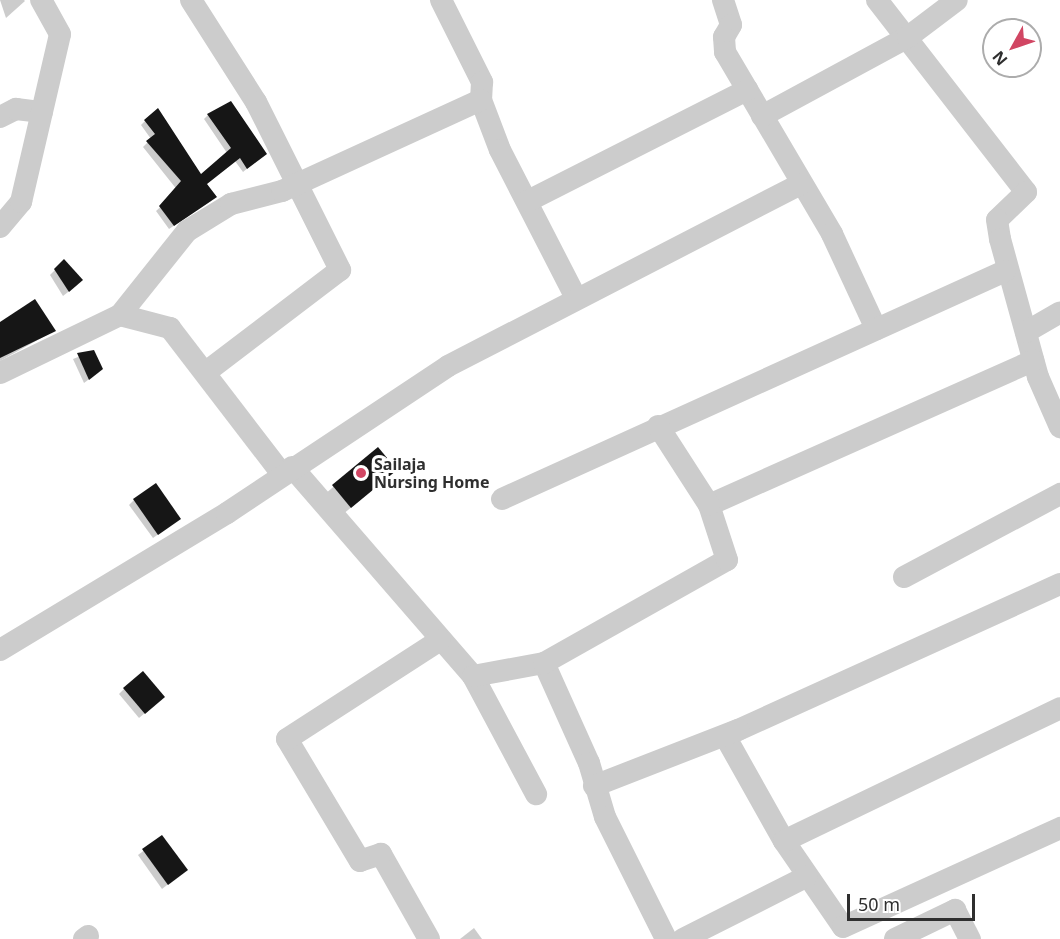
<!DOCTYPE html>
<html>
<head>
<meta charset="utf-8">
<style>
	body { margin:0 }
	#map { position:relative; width:1060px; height:939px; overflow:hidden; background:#fff; font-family:"Noto Sans",sans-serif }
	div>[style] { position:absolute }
	.shadow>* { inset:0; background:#0003 }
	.building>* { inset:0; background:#161616 }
	.minor>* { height:22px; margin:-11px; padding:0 11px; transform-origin:11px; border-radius:11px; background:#ccc }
	.dots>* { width:16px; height:16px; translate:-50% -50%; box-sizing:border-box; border:3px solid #fff; border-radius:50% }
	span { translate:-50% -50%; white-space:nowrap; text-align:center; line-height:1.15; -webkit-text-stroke:6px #fff; paint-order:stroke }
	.poi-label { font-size:16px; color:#2f2f2f; font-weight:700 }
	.left { translate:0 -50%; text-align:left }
	.north { position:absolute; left:982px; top:18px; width:60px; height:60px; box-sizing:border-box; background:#fff; border:2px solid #acacac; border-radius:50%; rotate:230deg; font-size:16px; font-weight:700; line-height:24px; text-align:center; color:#2f2f2f }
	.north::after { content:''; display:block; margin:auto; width:21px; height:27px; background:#d14663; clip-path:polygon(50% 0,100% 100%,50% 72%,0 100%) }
	.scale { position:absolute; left:847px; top:894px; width:128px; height:27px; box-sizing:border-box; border:3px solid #2f2f2f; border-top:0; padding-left:8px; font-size:18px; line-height:21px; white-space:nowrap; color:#2f2f2f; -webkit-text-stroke:4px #fff; paint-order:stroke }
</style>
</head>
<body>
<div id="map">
	<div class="shadow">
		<i style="clip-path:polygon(0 0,24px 0,25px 1px,6px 18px)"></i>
		<i style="clip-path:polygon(208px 115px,265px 154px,243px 172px,235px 161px,206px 184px,211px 201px,169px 229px,156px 211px,178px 191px,143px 147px,151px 139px,141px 125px,145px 121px,200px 176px,227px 153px,204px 119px)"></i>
		<i style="clip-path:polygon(64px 261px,77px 285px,63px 296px,50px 275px)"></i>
		<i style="clip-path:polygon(0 323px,54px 331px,0 361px)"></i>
		<i style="clip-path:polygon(93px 351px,96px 374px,84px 383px,73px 359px)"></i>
		<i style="clip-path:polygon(378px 449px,388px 477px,342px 515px,325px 494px)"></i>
		<i style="clip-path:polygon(134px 500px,174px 523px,153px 538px,129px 505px)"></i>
		<i style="clip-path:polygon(124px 689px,158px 702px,139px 718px,119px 694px)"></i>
		<i style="clip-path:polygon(162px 837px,186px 870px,162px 889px,138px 855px)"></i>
		<i style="clip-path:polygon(474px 928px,482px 939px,460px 939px)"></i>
	</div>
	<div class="building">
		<i style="clip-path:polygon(231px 101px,267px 154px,247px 169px,240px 158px,207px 184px,217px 197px,174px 226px,159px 206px,181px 181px,146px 141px,155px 134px,144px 120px,158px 108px,201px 174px,231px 148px,207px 114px)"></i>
		<i style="clip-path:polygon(64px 259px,83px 280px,69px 292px,54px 269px)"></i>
		<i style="clip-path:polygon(35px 299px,56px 331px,0 358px,0 322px)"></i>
		<i style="clip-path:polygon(94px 350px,103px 369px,89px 380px,77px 353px)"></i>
		<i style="clip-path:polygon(378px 447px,397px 470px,351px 508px,332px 485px)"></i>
		<i style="clip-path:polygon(156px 483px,181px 519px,158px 535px,133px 499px)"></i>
		<i style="clip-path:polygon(143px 671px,165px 697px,145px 714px,123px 688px)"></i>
		<i style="clip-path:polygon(162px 835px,188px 870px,168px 885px,142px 849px)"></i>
	</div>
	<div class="minor">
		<i style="left:191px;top:0;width:121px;rotate:57.5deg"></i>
		<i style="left:256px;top:102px;width:188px;rotate:63.4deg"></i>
		<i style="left:340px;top:270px;width:168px;rotate:142.7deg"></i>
		<i style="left:441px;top:0;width:92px;rotate:63.4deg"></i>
		<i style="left:482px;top:82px;width:18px;rotate:93deg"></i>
		<i style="left:481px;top:100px;width:53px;rotate:69.2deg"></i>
		<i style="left:500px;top:150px;width:164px;rotate:62.8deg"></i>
		<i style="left:723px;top:0;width:26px;rotate:72deg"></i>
		<i style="left:731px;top:25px;width:14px;rotate:120deg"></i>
		<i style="left:724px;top:37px;width:15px;rotate:86deg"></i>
		<i style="left:725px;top:52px;width:211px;rotate:59.5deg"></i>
		<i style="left:832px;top:234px;width:105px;rotate:65.1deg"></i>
		<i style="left:877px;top:0;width:243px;rotate:52.2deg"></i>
		<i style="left:1026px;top:192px;width:40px;rotate:136deg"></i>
		<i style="left:997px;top:220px;width:19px;rotate:81deg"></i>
		<i style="left:1000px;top:239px;width:143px;rotate:74.6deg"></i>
		<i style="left:1038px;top:377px;width:55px;rotate:66.3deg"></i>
		<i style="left:762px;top:116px;width:166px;rotate:-28.4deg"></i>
		<i style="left:908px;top:37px;width:61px;rotate:-37.1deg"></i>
		<i style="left:0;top:117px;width:18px;rotate:-27deg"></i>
		<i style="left:16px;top:109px;width:26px;rotate:7deg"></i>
		<i style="left:528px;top:201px;width:246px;rotate:-26.9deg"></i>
		<i style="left:0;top:227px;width:33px;rotate:-50deg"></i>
		<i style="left:21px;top:202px;width:172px;rotate:-76.9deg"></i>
		<i style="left:60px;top:34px;width:39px;rotate:-119deg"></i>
		<i style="left:120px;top:315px;width:52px;rotate:14.6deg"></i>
		<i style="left:170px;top:328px;width:184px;rotate:52.5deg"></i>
		<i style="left:1026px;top:332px;width:39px;rotate:-30deg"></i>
		<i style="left:0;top:373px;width:133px;rotate:-25.8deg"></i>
		<i style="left:120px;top:315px;width:107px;rotate:-51.4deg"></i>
		<i style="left:187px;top:231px;width:52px;rotate:-31.5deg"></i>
		<i style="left:231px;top:204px;width:53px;rotate:-14.3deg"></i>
		<i style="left:282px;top:191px;width:219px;rotate:-24.6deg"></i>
		<i style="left:292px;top:467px;width:276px;rotate:49.1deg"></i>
		<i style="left:473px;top:676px;width:134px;rotate:61.9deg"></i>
		<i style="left:502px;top:499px;width:552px;rotate:-24.38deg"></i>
		<i style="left:709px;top:505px;width:355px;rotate:-24deg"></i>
		<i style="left:904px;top:577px;width:177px;rotate:-28deg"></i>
		<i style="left:1060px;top:584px;width:368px;rotate:155.6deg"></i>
		<i style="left:725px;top:736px;width:120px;rotate:60.7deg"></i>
		<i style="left:784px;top:841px;width:104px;rotate:55.5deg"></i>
		<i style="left:843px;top:927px;width:239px;rotate:-24.5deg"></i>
		<i style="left:0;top:650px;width:265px;rotate:-31.1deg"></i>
		<i style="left:227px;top:513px;width:265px;rotate:-33.6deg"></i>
		<i style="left:448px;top:366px;width:397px;rotate:-27.3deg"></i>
		<i style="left:544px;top:663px;width:110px;rotate:65.8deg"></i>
		<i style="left:589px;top:763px;width:56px;rotate:73.5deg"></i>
		<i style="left:605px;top:817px;width:136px;rotate:63.4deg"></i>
		<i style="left:473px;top:676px;width:72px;rotate:-10.4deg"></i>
		<i style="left:544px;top:663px;width:210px;rotate:-29.4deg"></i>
		<i style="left:727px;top:560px;width:58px;rotate:-108.1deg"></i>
		<i style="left:709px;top:505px;width:94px;rotate:-122.8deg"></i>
		<i style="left:594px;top:786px;width:155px;rotate:-21.3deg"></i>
		<i style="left:784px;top:841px;width:306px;rotate:-25.7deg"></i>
		<i style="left:84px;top:939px;width:5px;rotate:-37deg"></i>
		<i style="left:429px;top:939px;width:98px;rotate:-119.5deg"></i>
		<i style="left:381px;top:854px;width:22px;rotate:162deg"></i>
		<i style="left:360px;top:861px;width:142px;rotate:-120.9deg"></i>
		<i style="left:287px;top:739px;width:182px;rotate:-32.9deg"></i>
		<i style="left:683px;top:939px;width:138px;rotate:-26.8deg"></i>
		<i style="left:895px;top:939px;width:67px;rotate:-25.8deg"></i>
		<i style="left:955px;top:910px;width:33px;rotate:63deg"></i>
	</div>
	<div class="dots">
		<i style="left:361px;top:473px;background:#d14663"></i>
	</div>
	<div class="poi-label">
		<span class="left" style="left:374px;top:473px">Sailaja<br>Nursing Home</span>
	</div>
	<div class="north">N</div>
	<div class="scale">50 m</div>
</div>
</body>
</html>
